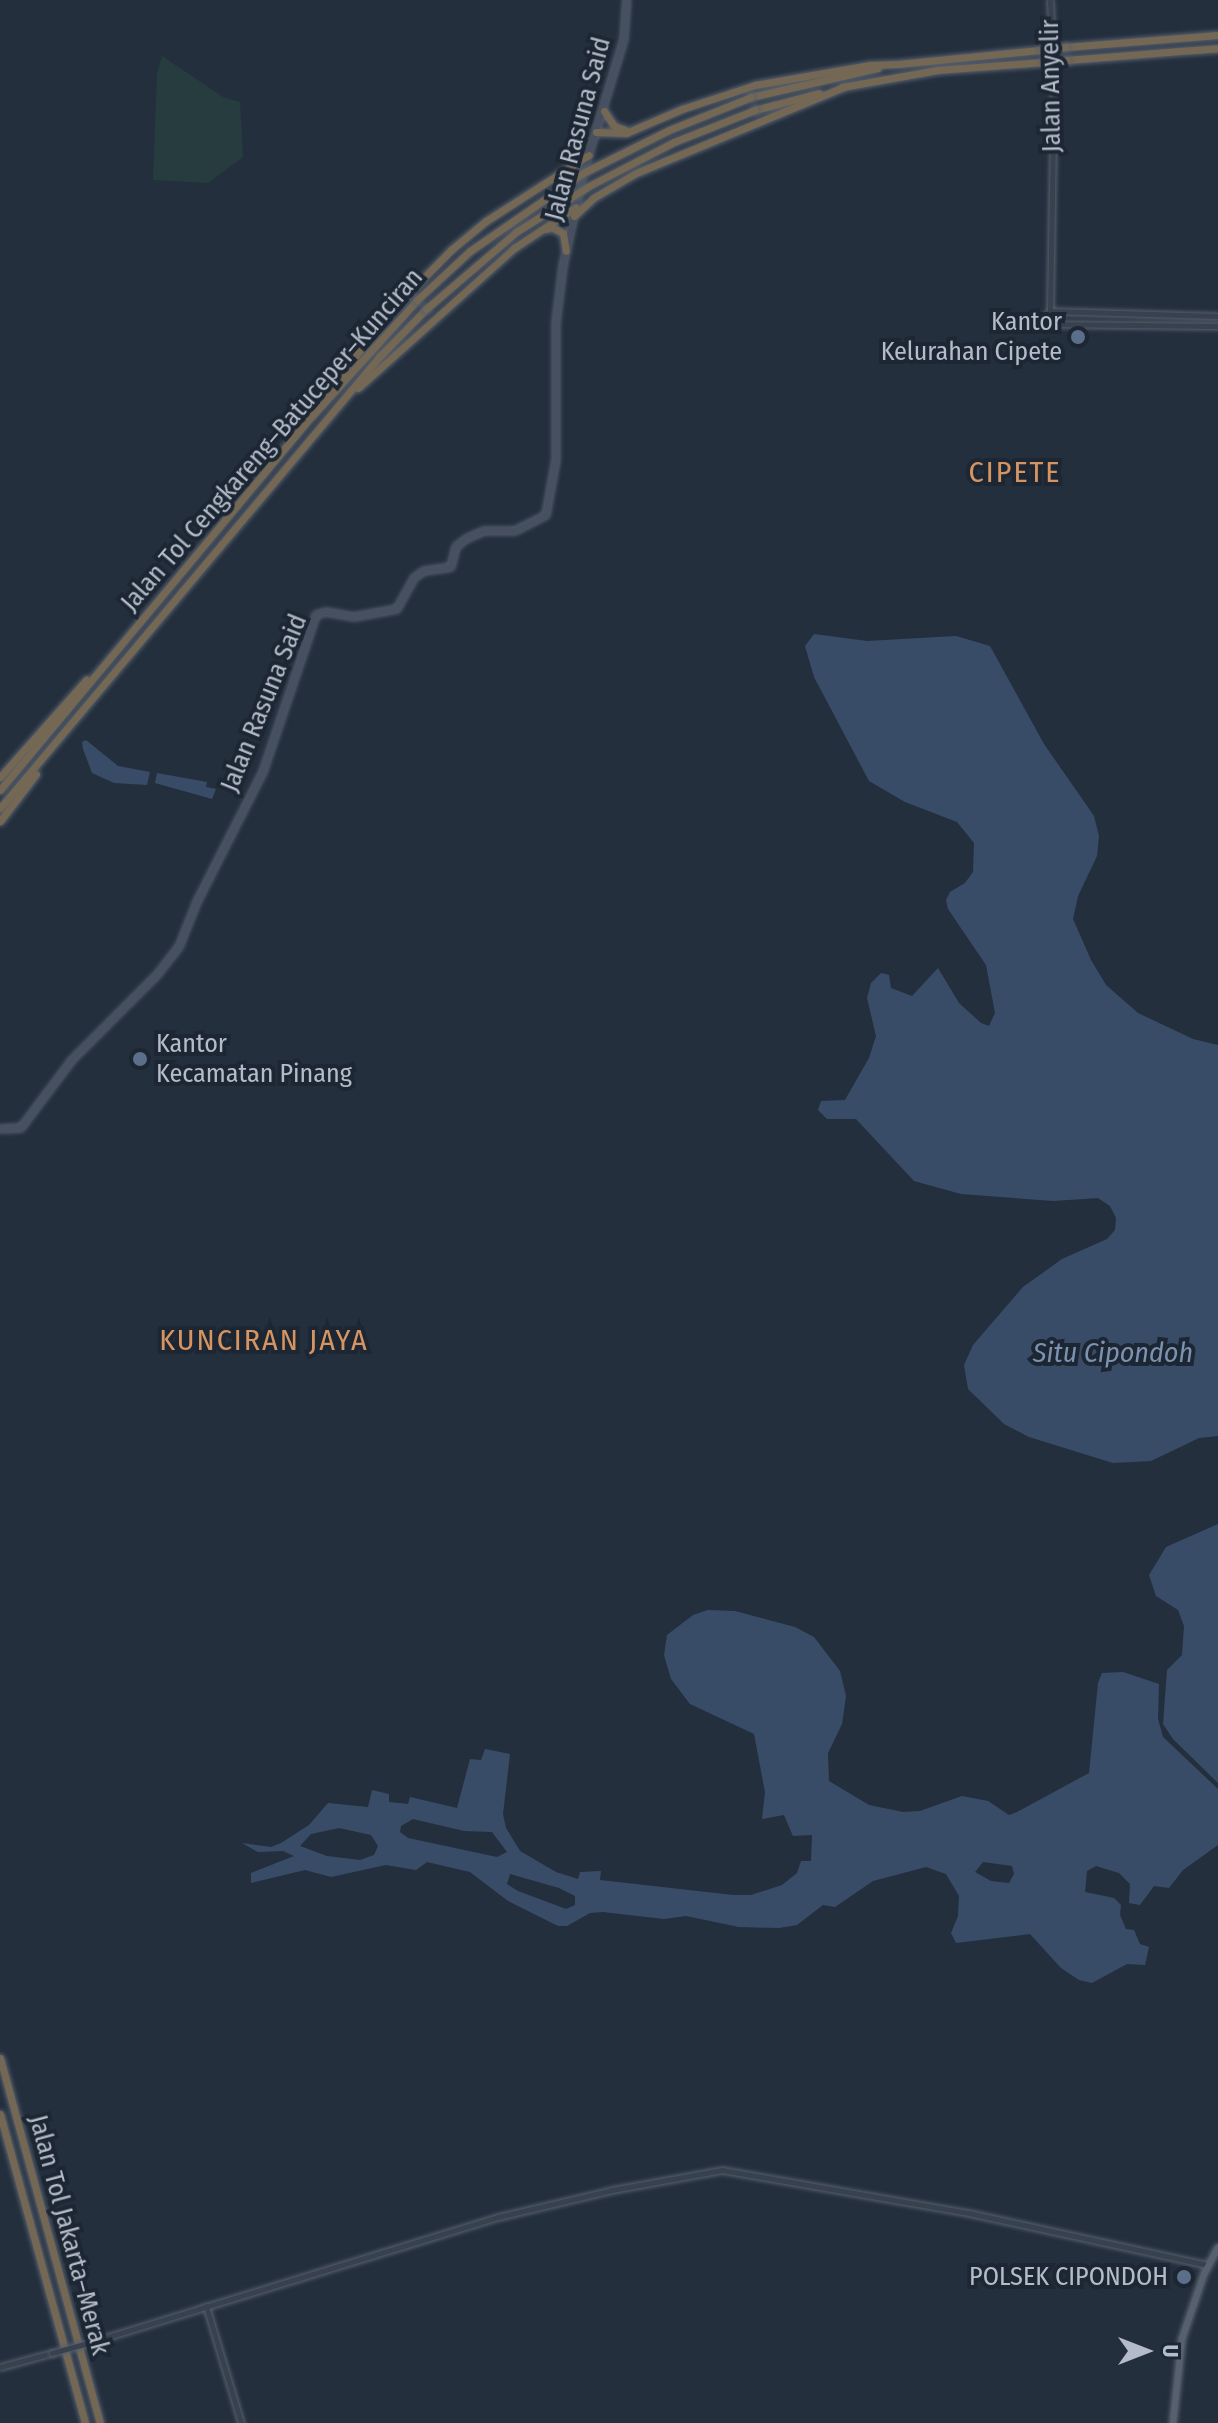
<!DOCTYPE html>
<html>
<head>
<meta charset="utf-8">
<style>
	body { margin:0 }
	#map { position:relative; width:1218px; height:2423px; overflow:hidden; background:#242f3e; font-family:"Fira Sans Condensed",sans-serif }
	div>[style] { position:absolute }
	.green>* { inset:0; background:#263c3f }
	.water>* { inset:0; background:#394c67 }
	.roads { filter:drop-shadow(0 0 2px #565f6c) drop-shadow(0 0 2px #565f6c) }
	.tertiary>* { height:5px; margin:-2.5px; padding:0 2.5px; transform-origin:2.5px; border-radius:2.5px; background:#38414e }
	.secondary>* { height:6px; margin:-3px; padding:0 3px; transform-origin:3px; border-radius:3px; background:#465061 }
	.primary>* { height:6px; margin:-3px; padding:0 3px; transform-origin:3px; border-radius:3px; background:#56606e }
	.motorway>* { height:7px; margin:-3.5px; padding:0 3.5px; transform-origin:3.5px; border-radius:3.5px; background:#746855 }
	.bridges { filter:drop-shadow(0 0 2px #565f6c) drop-shadow(0 0 2px #565f6c) }
	.tertiary-bridge>* { height:5px; margin:-2.5px; padding:0 2.5px; transform-origin:2.5px; border-radius:2.5px; background:#38414e }
	.motorway-bridge>* { height:7px; margin:-3.5px; padding:0 3.5px; transform-origin:3.5px; border-radius:3.5px; background:#746855 }
	.dots>* { width:22px; height:22px; translate:-50% -50%; box-sizing:border-box; border:4px solid #1d2633; border-radius:50% }
	span { translate:-50% -50%; white-space:nowrap; text-align:center; line-height:1.15; -webkit-text-stroke:8px #1d2633; paint-order:stroke }
	.street-label { font-size:26px; color:#b4bcc9 }
	.poi-label { font-size:26px; color:#b4bcc9 }
	.right { translate:-100% -50%; text-align:right }
	.left { translate:0 -50%; text-align:left }
	.water-label { font-size:28px; color:#7c92b1; font-style:italic }
	.quarter-label { font-size:30px; color:#d59563; letter-spacing:2px }
	.north { position:absolute; left:1106px; top:2311px; width:80px; height:80px; -webkit-text-stroke:6px #1d2633; paint-order:stroke; rotate:90deg; font-size:22px; font-weight:700; line-height:32px; text-align:center; color:#b4bcc9 }
	.north::after { content:''; display:block; margin:auto; width:28px; height:36px; background:#b4bcc9; clip-path:polygon(50% 0,100% 100%,50% 72%,0 100%) }
</style>
</head>
<body>
<div id="map">
	<div class="green">
		<i style="clip-path:polygon(162px 56px,223px 97px,240px 102px,243px 157px,208px 183px,153px 180px,157px 73px)"></i>
	</div>
	<div class="water">
		<i style="clip-path:polygon(814px 634px,867px 641px,956px 636px,990px 646px,1044px 744px,1094px 816px,1099px 836px,1097px 856px,1078px 896px,1073px 919px,1091px 960px,1106px 985px,1138px 1013px,1193px 1039px,1218px 1045px,1218px 1436px,1199px 1438px,1151px 1461px,1113px 1463px,1029px 1437px,1004px 1424px,968px 1389px,964px 1365px,973px 1345px,1023px 1287px,1062px 1259px,1107px 1239px,1115px 1230px,1116px 1218px,1110px 1206px,1098px 1198px,1053px 1201px,961px 1194px,914px 1181px,856px 1119px,827px 1119px,818px 1110px,821px 1101px,845px 1100px,869px 1058px,876px 1036px,867px 998px,871px 983px,881px 973px,889px 975px,891px 988px,912px 996px,938px 968px,959px 1003px,981px 1023px,989px 1026px,995px 1013px,986px 965px,948px 909px,946px 900px,950px 892px,965px 883px,973px 872px,974px 843px,957px 822px,905px 802px,869px 781px,814px 677px,805px 646px)"></i>
		<i style="clip-path:polygon(86px 740px,118px 766px,150px 772px,147px 785px,114px 783px,92px 773px,83px 749px,82px 742px)"></i>
		<i style="clip-path:polygon(157px 773px,207px 782px,206px 787px,216px 789px,212px 799px,155px 783px)"></i>
		<i style="clip-path:polygon(1218px 1524px,1218px 1783px,1173px 1739px,1163px 1724px,1167px 1670px,1182px 1655px,1184px 1626px,1178px 1610px,1156px 1596px,1149px 1575px,1166px 1547px)"></i>
		<i style="clip-path:polygon(evenodd,708px 1610px,735px 1611px,795px 1627px,814px 1637px,840px 1671px,846px 1696px,842px 1724px,828px 1753px,829px 1781px,869px 1805px,903px 1812px,920px 1811px,962px 1796px,988px 1801px,1009px 1815px,1017px 1812px,1089px 1773px,1098px 1683px,1102px 1673px,1123px 1672px,1159px 1684px,1158px 1719px,1163px 1737px,1218px 1789px,1218px 1845px,1183px 1870px,1169px 1888px,1154px 1886px,1140px 1905px,1129px 1903px,1130px 1884px,1119px 1873px,1096px 1866px,1087px 1871px,1085px 1892px,1114px 1898px,1121px 1905px,1120px 1915px,1126px 1929px,1134px 1930px,1140px 1944px,1149px 1947px,1145px 1965px,1127px 1964px,1092px 1983px,1079px 1980px,1061px 1968px,1030px 1934px,956px 1943px,951px 1933px,958px 1916px,959px 1896px,946px 1874px,926px 1867px,873px 1881px,835px 1907px,823px 1905px,797px 1925px,779px 1928px,739px 1927px,686px 1916px,664px 1919px,603px 1912px,590px 1913px,567px 1926px,558px 1926px,508px 1901px,470px 1872px,427px 1862px,416px 1870px,386px 1865px,331px 1877px,305px 1870px,251px 1883px,251px 1873px,294px 1856px,283px 1851px,258px 1852px,242px 1843px,271px 1847px,281px 1843px,309px 1825px,328px 1803px,368px 1807px,372px 1790px,389px 1794px,389px 1802px,408px 1804px,410px 1797px,457px 1808px,470px 1759px,481px 1760px,485px 1749px,510px 1754px,503px 1814px,506px 1828px,520px 1851px,556px 1872px,578px 1879px,580px 1872px,601px 1871px,600px 1880px,733px 1895px,751px 1895px,782px 1885px,797px 1873px,801px 1861px,811px 1861px,812px 1835px,793px 1836px,784px 1815px,762px 1819px,765px 1792px,754px 1734px,690px 1704px,671px 1679px,664px 1655px,667px 1635px,693px 1615px,708px 1610px,413px 1819px,464px 1831px,492px 1832px,507px 1852px,497px 1857px,408px 1838px,400px 1832px,401px 1826px,413px 1819px,708px 1610px,339px 1828px,371px 1835px,378px 1846px,374px 1855px,360px 1860px,327px 1856px,300px 1846px,311px 1834px,339px 1828px,708px 1610px,983px 1862px,1012px 1866px,1014px 1874px,1009px 1883px,991px 1881px,975px 1872px,983px 1862px,708px 1610px,510px 1874px,559px 1888px,575px 1896px,575px 1905px,566px 1909px,518px 1891px,507px 1884px,510px 1874px)"></i>
	</div>
	<div class="roads">
		<div class="tertiary">
			<i style="left:1050px;top:311px;width:236px;rotate:-89deg"></i>
			<i style="left:1054px;top:75px;width:75px;rotate:-93.1deg"></i>
			<i style="left:1218px;top:316px;width:168px;rotate:-178.3deg"></i>
			<i style="left:1050px;top:311px;width:10px;rotate:135deg"></i>
			<i style="left:1043px;top:318px;width:8px;rotate:50deg"></i>
			<i style="left:1048px;top:324px;width:170px;rotate:0.7deg"></i>
			<i style="left:206px;top:2306px;width:122px;rotate:73.3deg"></i>
			<i style="left:95px;top:2341px;width:422px;rotate:-17.1deg"></i>
			<i style="left:498px;top:2217px;width:117px;rotate:-13.3deg"></i>
			<i style="left:612px;top:2190px;width:112px;rotate:-10.3deg"></i>
			<i style="left:722px;top:2170px;width:251px;rotate:9.9deg"></i>
			<i style="left:969px;top:2213px;width:245px;rotate:12.3deg"></i>
			<i style="left:0;top:2367px;width:54px;rotate:-15.1deg"></i>
		</div>
		<div class="secondary">
			<i style="left:0;top:1129px;width:21px;rotate:-3deg"></i>
			<i style="left:21px;top:1128px;width:85px;rotate:-53.1deg"></i>
			<i style="left:72px;top:1060px;width:120px;rotate:-45deg"></i>
			<i style="left:157px;top:975px;width:36px;rotate:-52deg"></i>
			<i style="left:179px;top:947px;width:48px;rotate:-68.2deg"></i>
			<i style="left:197px;top:902px;width:146px;rotate:-63.1deg"></i>
			<i style="left:263px;top:772px;width:166px;rotate:-71.3deg"></i>
			<i style="left:316px;top:615px;width:10px;rotate:-17deg"></i>
			<i style="left:326px;top:612px;width:28px;rotate:10deg"></i>
			<i style="left:354px;top:617px;width:44px;rotate:-10.5deg"></i>
			<i style="left:397px;top:609px;width:35px;rotate:-61deg"></i>
			<i style="left:414px;top:578px;width:12px;rotate:-35deg"></i>
			<i style="left:424px;top:571px;width:27px;rotate:-8deg"></i>
			<i style="left:451px;top:567px;width:21px;rotate:-76deg"></i>
			<i style="left:456px;top:547px;width:13px;rotate:-39deg"></i>
			<i style="left:466px;top:539px;width:20px;rotate:-24deg"></i>
			<i style="left:484px;top:531px;width:31px"></i>
			<i style="left:515px;top:531px;width:35px;rotate:-27deg"></i>
			<i style="left:546px;top:515px;width:56px;rotate:-79.7deg"></i>
			<i style="left:556px;top:460px;width:137px;rotate:-90deg"></i>
			<i style="left:556px;top:323px;width:57px;rotate:-83deg"></i>
			<i style="left:563px;top:266px;width:94px;rotate:-77.7deg"></i>
			<i style="left:583px;top:174px;width:141px;rotate:-73.1deg"></i>
			<i style="left:624px;top:39px;width:39px;rotate:-86deg"></i>
		</div>
		<div class="primary">
			<i style="left:1173px;top:2423px;width:84px;rotate:-83.9deg"></i>
			<i style="left:1182px;top:2339px;width:69px;rotate:-71.3deg"></i>
			<i style="left:1204px;top:2274px;width:30px;rotate:-62deg"></i>
		</div>
		<div class="motorway">
			<i style="left:1066px;top:47px;width:152px;rotate:-4.5deg"></i>
			<i style="left:1067px;top:60px;width:151px;rotate:-4.5deg"></i>
			<i style="left:898px;top:64px;width:145px;rotate:-5.6deg"></i>
			<i style="left:842px;top:87px;width:97px;rotate:-10.1deg"></i>
			<i style="left:937px;top:70px;width:107px;rotate:-4.3deg"></i>
			<i style="left:751px;top:97px;width:130px;rotate:-12.9deg"></i>
			<i style="left:755px;top:110px;width:66px;rotate:-14.9deg"></i>
			<i style="left:604px;top:111px;width:18px;rotate:56deg"></i>
			<i style="left:614px;top:126px;width:12px;rotate:20deg"></i>
			<i style="left:596px;top:132px;width:30px;rotate:2deg"></i>
			<i style="left:626px;top:133px;width:61px;rotate:-23.2deg"></i>
			<i style="left:682px;top:109px;width:77px;rotate:-18.2deg"></i>
			<i style="left:755px;top:85px;width:117px;rotate:-9.9deg"></i>
			<i style="left:870px;top:65px;width:31px;rotate:-2deg"></i>
			<i style="left:574px;top:216px;width:26px;rotate:-43deg"></i>
			<i style="left:593px;top:198px;width:50px;rotate:-30.2deg"></i>
			<i style="left:636px;top:173px;width:225px;rotate:-22.5deg"></i>
			<i style="left:546px;top:229px;width:5px;rotate:-22deg"></i>
			<i style="left:551px;top:227px;width:13px;rotate:27deg"></i>
			<i style="left:563px;top:233px;width:18px;rotate:81deg"></i>
			<i style="left:358px;top:388px;width:210px;rotate:-41.9deg"></i>
			<i style="left:514px;top:248px;width:74px;rotate:-33.5deg"></i>
			<i style="left:324px;top:397px;width:102px;rotate:-52.6deg"></i>
			<i style="left:386px;top:316px;width:93px;rotate:-45.4deg"></i>
			<i style="left:451px;top:250px;width:45px;rotate:-39.6deg"></i>
			<i style="left:486px;top:221px;width:122px;rotate:-32.7deg"></i>
			<i style="left:0;top:777px;width:130px;rotate:-48.4deg"></i>
			<i style="left:0;top:790px;width:487px;rotate:-50.2deg"></i>
			<i style="left:312px;top:416px;width:156px;rotate:-47.8deg"></i>
			<i style="left:0;top:808px;width:591px;rotate:-49.95deg"></i>
			<i style="left:380px;top:356px;width:66px;rotate:-45.6deg"></i>
			<i style="left:0;top:821px;width:59px;rotate:-52.5deg"></i>
			<i style="left:0;top:2058px;width:378px;rotate:74.7deg"></i>
			<i style="left:0;top:2114px;width:320px;rotate:74.6deg"></i>
		</div>
	</div>
	<div class="bridges">
		<div class="tertiary-bridge">
			<i style="left:52px;top:2353px;width:45px;rotate:-15.6deg"></i>
		</div>
		<div class="motorway-bridge">
			<i style="left:1042px;top:50px;width:24px;rotate:-7deg"></i>
			<i style="left:1044px;top:62px;width:23px;rotate:-5deg"></i>
			<i style="left:417px;top:300px;width:72px;rotate:-42.8deg"></i>
			<i style="left:470px;top:251px;width:137px;rotate:-34.6deg"></i>
			<i style="left:583px;top:173px;width:96px;rotate:-26.6deg"></i>
			<i style="left:669px;top:130px;width:88px;rotate:-21.9deg"></i>
			<i style="left:426px;top:309px;width:118px;rotate:-40.5deg"></i>
			<i style="left:516px;top:232px;width:86px;rotate:-32.2deg"></i>
			<i style="left:589px;top:186px;width:96px;rotate:-27.4deg"></i>
			<i style="left:674px;top:142px;width:87px;rotate:-21.6deg"></i>
		</div>
	</div>
	<div class="dots">
		<i style="left:1078px;top:337px;background:#5c6f8a"></i>
		<i style="left:140px;top:1059px;background:#5c6f8a"></i>
		<i style="left:1184px;top:2277px;background:#5c6f8a"></i>
	</div>
	<div class="street-label">
		<span style="left:1051px;top:86px;rotate:-91deg">Jalan Anyelir</span>
		<span style="left:578px;top:129px;rotate:-75deg">Jalan Rasuna Said</span>
		<span style="left:272px;top:440px;rotate:-49deg">Jalan Tol Cengkareng–Batuceper–Kunciran</span>
		<span style="left:264px;top:703px;rotate:-68deg">Jalan Rasuna Said</span>
		<span style="left:69px;top:2235px;rotate:75deg">Jalan Tol Jakarta–Merak</span>
	</div>
	<div class="poi-label">
		<span class="right" style="left:1062px;top:337px">Kantor<br>Kelurahan Cipete</span>
		<span class="left" style="left:156px;top:1059px">Kantor<br>Kecamatan Pinang</span>
		<span class="right" style="left:1168px;top:2277px">POLSEK CIPONDOH</span>
	</div>
	<div class="water-label">
		<span style="left:1113px;top:1353px">Situ Cipondoh</span>
	</div>
	<div class="quarter-label">
		<span style="left:1015px;top:472px">CIPETE</span>
		<span style="left:264px;top:1340px">KUNCIRAN JAYA</span>
	</div>
	<div class="north">U</div>
</div>
</body>
</html>
